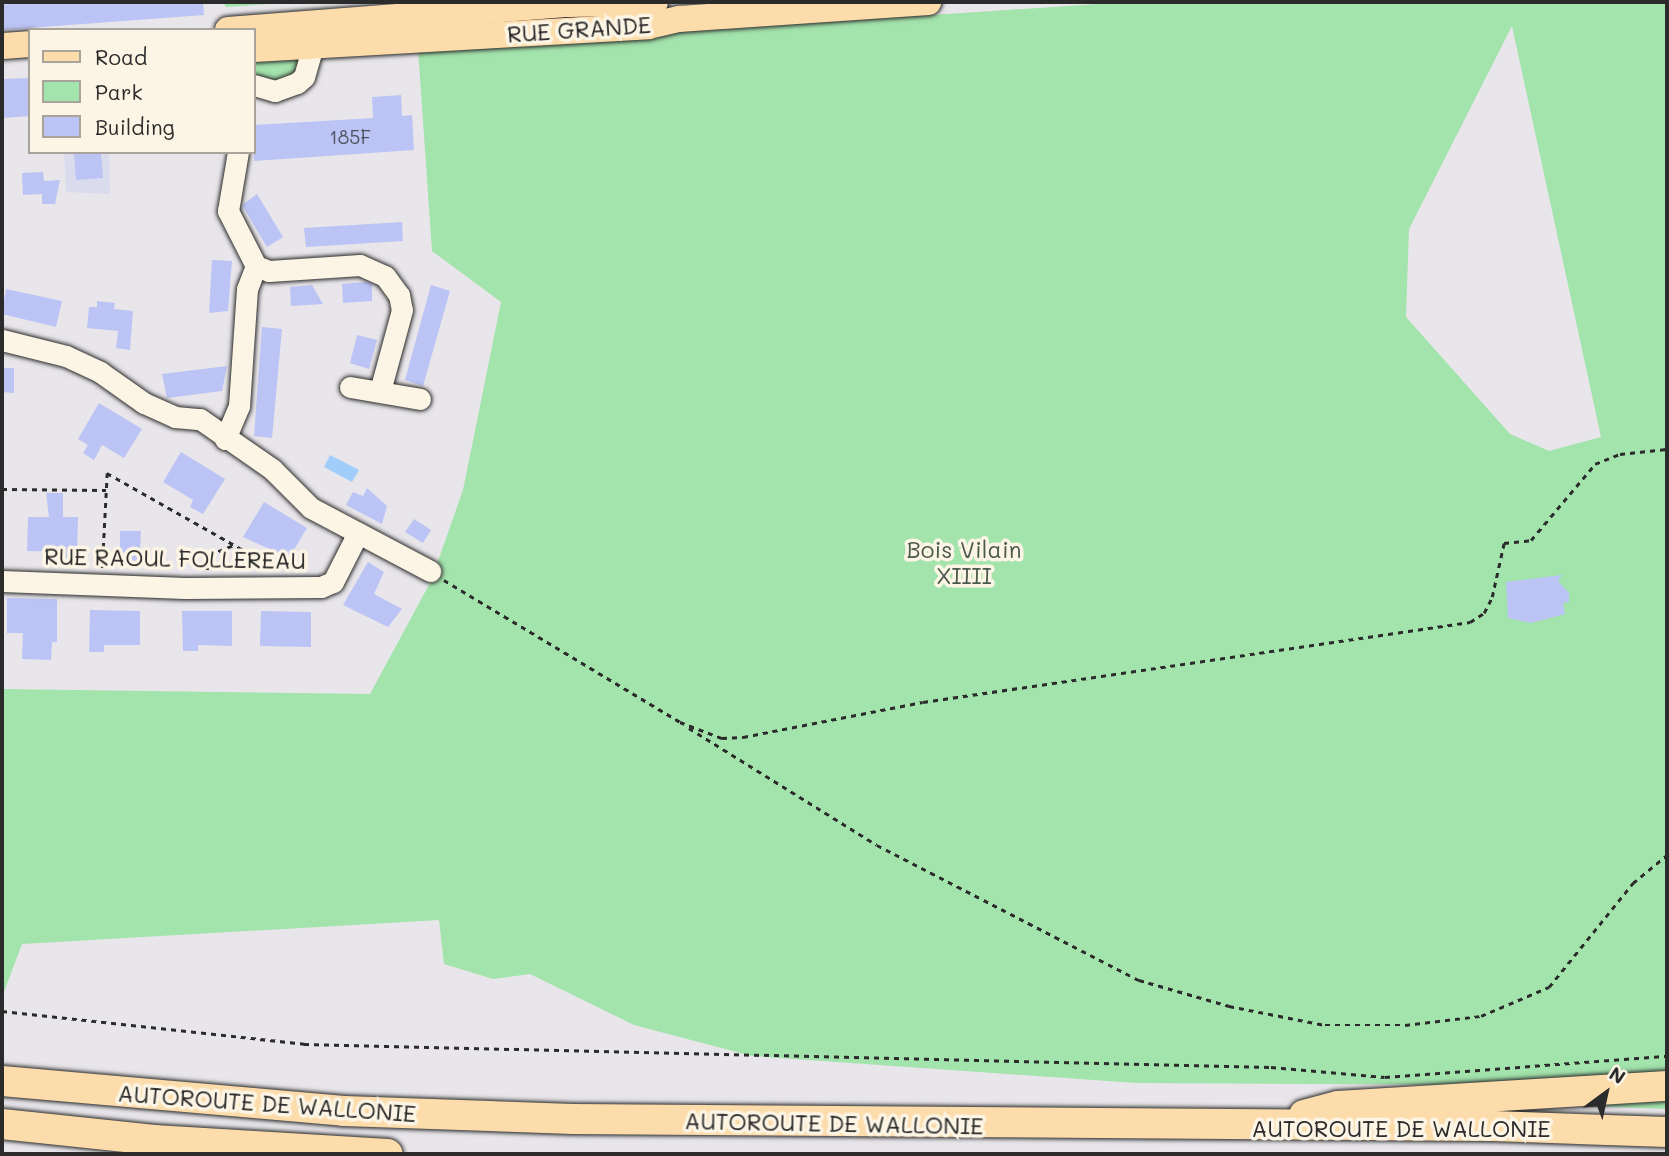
<!DOCTYPE html>
<html>
<head>
<meta charset="utf-8">
<style>
	body { margin:0 }
	#map { position:relative; width:1669px; height:1156px; overflow:hidden; background:#e8e6ea; font-family:Mali,sans-serif }
	div>[style] { position:absolute }
	.built>* { inset:0; background:#dadced }
	.green>* { inset:0; background:#a3e3ac }
	.water>* { inset:0; background:#a0cdfa }
	.building>* { inset:0; background:#bbc4f5 }
	.path>* { height:2.5px; margin-top:-1.25px; transform-origin:0; background:repeating-linear-gradient(90deg,#2b2b2b 0 5px,transparent 0 10px) }
	.roads { filter:drop-shadow(0 0 2px #2b2b2b) drop-shadow(0 0 2px #2b2b2b) }
	.minor>* { height:21px; margin:-10.5px; padding:0 10.5px; transform-origin:10.5px; border-radius:10.5px; background:#fcf5e5 }
	.major>* { height:26px; margin:-13px; padding:0 13px; transform-origin:13px; border-radius:13px; background:#fddcac }
	.highway>* { height:30px; margin:-15px; padding:0 15px; transform-origin:15px; border-radius:15px; background:#fddcac }
	span { translate:-50% -50%; white-space:nowrap; text-align:center; line-height:1.15; -webkit-text-stroke:7px #fcf5e5; paint-order:stroke }
	.number-label { font-size:19px; color:#4f515e }
	.number-label span { -webkit-text-stroke-width:0 }
	.street-label { font-size:23px; color:#2b2b2b }
	.park-label { font-size:23px; color:#49594b }
	.frame { position:absolute; inset:0; border:4px solid #2b2b2b; pointer-events:none }
	.legend { position:absolute; left:28px; top:28px; width:228px; height:126px; box-sizing:border-box; background:#fcf5e5; border:2px solid #a8a49b; margin:0; padding:9px 12px; list-style:none; font-size:21px; color:#2b2b2b }
	.legend li { display:flex; align-items:center; gap:14px; height:35px }
	.legend b { width:35px; border:2px solid #a8a49b }
	.north { position:absolute; left:1571px; top:1058px; width:70px; height:70px; -webkit-text-stroke:5px #fcf5e5; paint-order:stroke; rotate:33deg; font-size:19px; font-weight:700; line-height:28px; text-align:center; color:#2b2b2b }
	.north::after { content:''; display:block; margin:auto; width:24px; height:32px; background:#2b2b2b; clip-path:polygon(50% 0,100% 100%,50% 72%,0 100%) }
</style>
</head>
<body>
<div id="map">
	<div class="built">
		<i style="clip-path:polygon(64px 152px,109px 152px,110px 194px,66px 192px)"></i>
	</div>
	<div class="green">
		<i style="clip-path:polygon(223px 2px,300px 2px,226px 7px)"></i>
		<i style="clip-path:polygon(evenodd,1128px 2px,1667px 2px,1667px 1075px,1488px 1085px,1136px 1083px,752px 1056px,634px 1025px,530px 974px,493px 979px,444px 964px,439px 920px,22px 944px,2px 997px,2px 689px,370px 694px,431px 581px,463px 490px,501px 302px,432px 251px,418px 49px,1128px 2px,1512px 26px,1601px 437px,1549px 451px,1510px 434px,1406px 317px,1409px 229px,1512px 26px)"></i>
		<i style="clip-path:polygon(301px 53px,298px 69px,282px 83px,254px 75px,254px 57px)"></i>
		<i style="clip-path:polygon(1667px 1094px,1667px 1109px,1532px 1104px)"></i>
	</div>
	<div class="water">
		<i style="clip-path:polygon(330px 455px,359px 470px,352px 482px,324px 467px)"></i>
	</div>
	<div class="building">
		<i style="clip-path:polygon(23px 2px,203px 2px,204px 15px,2px 30px,2px 5px)"></i>
		<i style="clip-path:polygon(30px 78px,30px 116px,2px 118px,2px 79px)"></i>
		<i style="clip-path:polygon(401px 95px,402px 116px,412px 115px,414px 150px,254px 161px,254px 125px,373px 118px,372px 97px)"></i>
		<i style="clip-path:polygon(74px 152px,101px 152px,103px 178px,76px 180px)"></i>
		<i style="clip-path:polygon(43px 172px,44px 181px,60px 180px,55px 204px,42px 204px,42px 194px,23px 195px,22px 173px)"></i>
		<i style="clip-path:polygon(257px 194px,283px 237px,267px 247px,242px 205px)"></i>
		<i style="clip-path:polygon(402px 222px,403px 241px,306px 247px,304px 228px)"></i>
		<i style="clip-path:polygon(212px 260px,232px 261px,228px 311px,209px 313px)"></i>
		<i style="clip-path:polygon(366px 282px,372px 284px,372px 301px,343px 303px,342px 284px)"></i>
		<i style="clip-path:polygon(312px 285px,323px 304px,291px 306px,290px 287px)"></i>
		<i style="clip-path:polygon(431px 285px,450px 291px,423px 386px,405px 380px)"></i>
		<i style="clip-path:polygon(6px 289px,62px 301px,56px 327px,2px 314px)"></i>
		<i style="clip-path:polygon(97px 301px,115px 303px,114px 309px,133px 311px,130px 350px,116px 348px,118px 331px,87px 328px,89px 307px,97px 307px)"></i>
		<i style="clip-path:polygon(262px 327px,282px 329px,272px 438px,254px 436px)"></i>
		<i style="clip-path:polygon(357px 335px,377px 340px,369px 369px,350px 363px)"></i>
		<i style="clip-path:polygon(227px 366px,222px 391px,167px 398px,162px 374px)"></i>
		<i style="clip-path:polygon(2px 368px,14px 368px,14px 393px,2px 392px)"></i>
		<i style="clip-path:polygon(99px 403px,142px 429px,124px 458px,102px 445px,94px 460px,83px 453px,88px 445px,78px 439px)"></i>
		<i style="clip-path:polygon(181px 452px,225px 479px,203px 514px,190px 507px,193px 500px,163px 482px)"></i>
		<i style="clip-path:polygon(367px 488px,387px 506px,382px 524px,346px 505px,353px 492px,363px 496px)"></i>
		<i style="clip-path:polygon(46px 493px,63px 493px,63px 517px,78px 517px,77px 558px,64px 558px,64px 552px,27px 551px,28px 517px,49px 517px)"></i>
		<i style="clip-path:polygon(264px 502px,307px 528px,289px 558px,243px 537px)"></i>
		<i style="clip-path:polygon(414px 519px,431px 530px,423px 543px,405px 532px)"></i>
		<i style="clip-path:polygon(120px 531px,141px 531px,139px 566px,120px 566px)"></i>
		<i style="clip-path:polygon(368px 562px,384px 572px,374px 594px,402px 609px,388px 627px,343px 605px)"></i>
		<i style="clip-path:polygon(1562px 575px,1558px 581px,1569px 593px,1569px 602px,1563px 603px,1565px 614px,1531px 623px,1508px 618px,1506px 582px)"></i>
		<i style="clip-path:polygon(7px 598px,57px 599px,57px 642px,52px 642px,51px 660px,22px 659px,23px 633px,7px 633px)"></i>
		<i style="clip-path:polygon(90px 610px,140px 611px,140px 645px,104px 645px,104px 652px,89px 652px)"></i>
		<i style="clip-path:polygon(182px 611px,232px 611px,232px 646px,198px 645px,198px 651px,183px 651px)"></i>
		<i style="clip-path:polygon(261px 611px,311px 612px,311px 647px,260px 646px)"></i>
	</div>
	<div class="path">
		<i style="left:2px;top:489px;width:104px;rotate:0.6deg"></i>
		<i style="left:102px;top:568px;width:95px;rotate:-87deg"></i>
		<i style="left:107px;top:473px;width:195px;rotate:29.5deg"></i>
		<i style="left:207px;top:570px;width:15px;rotate:-82deg"></i>
		<i style="left:209px;top:555px;width:27px;rotate:-22deg"></i>
		<i style="left:444px;top:580px;width:275px;rotate:31deg"></i>
		<i style="left:680px;top:722px;width:45px;rotate:20.9deg"></i>
		<i style="left:722px;top:738px;width:21px;rotate:-3deg"></i>
		<i style="left:743px;top:737px;width:183px;rotate:-11deg"></i>
		<i style="left:923px;top:702px;width:553px;rotate:-8.32deg"></i>
		<i style="left:1470px;top:622px;width:17px;rotate:-33deg"></i>
		<i style="left:1484px;top:613px;width:18px;rotate:-63deg"></i>
		<i style="left:1492px;top:597px;width:55px;rotate:-77.5deg"></i>
		<i style="left:1504px;top:543px;width:27px;rotate:-6deg"></i>
		<i style="left:1531px;top:540px;width:99px;rotate:-49.9deg"></i>
		<i style="left:1595px;top:464px;width:27px;rotate:-22deg"></i>
		<i style="left:1620px;top:454px;width:47px;rotate:-6.1deg"></i>
		<i style="left:689px;top:728px;width:221px;rotate:31.9deg"></i>
		<i style="left:877px;top:845px;width:295px;rotate:27.3deg"></i>
		<i style="left:1139px;top:980px;width:94px;rotate:16.1deg"></i>
		<i style="left:1229px;top:1006px;width:98px;rotate:11.2deg"></i>
		<i style="left:1325px;top:1025px;width:80px"></i>
		<i style="left:1405px;top:1025px;width:77px;rotate:-6.8deg"></i>
		<i style="left:1481px;top:1016px;width:74px;rotate:-23.1deg"></i>
		<i style="left:1549px;top:987px;width:134px;rotate:-51.1deg"></i>
		<i style="left:1633px;top:883px;width:44px;rotate:-39.5deg"></i>
		<i style="left:2px;top:1011px;width:304px;rotate:6.2deg"></i>
		<i style="left:304px;top:1044px;width:967px;rotate:1.36deg"></i>
		<i style="left:1271px;top:1067px;width:114px;rotate:5deg"></i>
		<i style="left:1385px;top:1077px;width:283px;rotate:-4.3deg"></i>
	</div>
	<div class="roads">
		<div class="minor">
			<i style="left:254px;top:85px;width:22px;rotate:16deg"></i>
			<i style="left:275px;top:91px;width:23px;rotate:-20deg"></i>
			<i style="left:297px;top:83px;width:9px;rotate:-41deg"></i>
			<i style="left:304px;top:77px;width:32px;rotate:-74deg"></i>
			<i style="left:256px;top:266px;width:14px;rotate:21deg"></i>
			<i style="left:269px;top:271px;width:91px;rotate:-3.8deg"></i>
			<i style="left:360px;top:265px;width:27px;rotate:24deg"></i>
			<i style="left:385px;top:276px;width:24px;rotate:54deg"></i>
			<i style="left:399px;top:295px;width:15px;rotate:79deg"></i>
			<i style="left:402px;top:310px;width:84px;rotate:105.2deg"></i>
			<i style="left:2px;top:340px;width:66px;rotate:14deg"></i>
			<i style="left:66px;top:356px;width:38px;rotate:25deg"></i>
			<i style="left:100px;top:372px;width:54px;rotate:35.2deg"></i>
			<i style="left:144px;top:403px;width:34px;rotate:24deg"></i>
			<i style="left:175px;top:417px;width:25px;rotate:5deg"></i>
			<i style="left:200px;top:419px;width:88px;rotate:34.8deg"></i>
			<i style="left:272px;top:469px;width:55px;rotate:45deg"></i>
			<i style="left:311px;top:508px;width:135px;rotate:27.9deg"></i>
			<i style="left:350px;top:387px;width:71px;rotate:9.7deg"></i>
			<i style="left:225px;top:439px;width:36px;rotate:-67deg"></i>
			<i style="left:239px;top:406px;width:117px;rotate:-86.1deg"></i>
			<i style="left:247px;top:289px;width:25px;rotate:-69deg"></i>
			<i style="left:256px;top:266px;width:62px;rotate:-117deg"></i>
			<i style="left:228px;top:211px;width:60px;rotate:-80.4deg"></i>
			<i style="left:2px;top:581px;width:183px;rotate:2.2deg"></i>
			<i style="left:185px;top:588px;width:136px;rotate:-0.4deg"></i>
			<i style="left:321px;top:587px;width:13px;rotate:-23deg"></i>
			<i style="left:333px;top:582px;width:55px;rotate:-63deg"></i>
		</div>
		<div class="major">
			<i style="left:228px;top:30px;width:342px;rotate:-4.4deg"></i>
			<i style="left:569px;top:4px;width:86px;rotate:-1.3deg"></i>
			<i style="left:2px;top:46px;width:28px;rotate:-4deg"></i>
			<i style="left:254px;top:49px;width:395px;rotate:-3.3deg"></i>
			<i style="left:648px;top:26px;width:32px;rotate:-13deg"></i>
			<i style="left:679px;top:19px;width:250px;rotate:-3.9deg"></i>
		</div>
		<div class="highway">
			<i style="left:2px;top:1081px;width:343px;rotate:5deg"></i>
			<i style="left:344px;top:1111px;width:229px;rotate:2deg"></i>
			<i style="left:573px;top:1119px;width:920px;rotate:0.44deg"></i>
			<i style="left:1493px;top:1126px;width:174px;rotate:2deg"></i>
			<i style="left:1304px;top:1115px;width:35px;rotate:-15deg"></i>
			<i style="left:1338px;top:1106px;width:330px;rotate:-3.5deg"></i>
			<i style="left:2px;top:1124px;width:153px;rotate:6deg"></i>
			<i style="left:154px;top:1140px;width:234px;rotate:3.4deg"></i>
		</div>
	</div>
	<div class="number-label">
		<span style="left:350px;top:137px">185F</span>
	</div>
	<div class="street-label">
		<span style="left:579px;top:29px;rotate:-4deg">RUE GRANDE</span>
		<span style="left:175px;top:558px;rotate:1deg">RUE RAOUL FOLLEREAU</span>
		<span style="left:267px;top:1103px;rotate:4deg">AUTOROUTE DE WALLONIE</span>
		<span style="left:834px;top:1123px;rotate:1deg">AUTOROUTE DE WALLONIE</span>
		<span style="left:1401px;top:1128px">AUTOROUTE DE WALLONIE</span>
	</div>
	<div class="park-label">
		<span style="left:964px;top:562px">Bois Vilain<br>XIIII</span>
	</div>
	<div class="frame"></div>
	<ul class="legend">
	<li><b style="height:9px;background:#fddcac"></b>Road</li>
	<li><b style="height:19px;background:#a3e3ac"></b>Park</li>
	<li><b style="height:19px;background:#bbc4f5"></b>Building</li>
	</ul>
	<div class="north">N</div>
</div>
</body>
</html>
